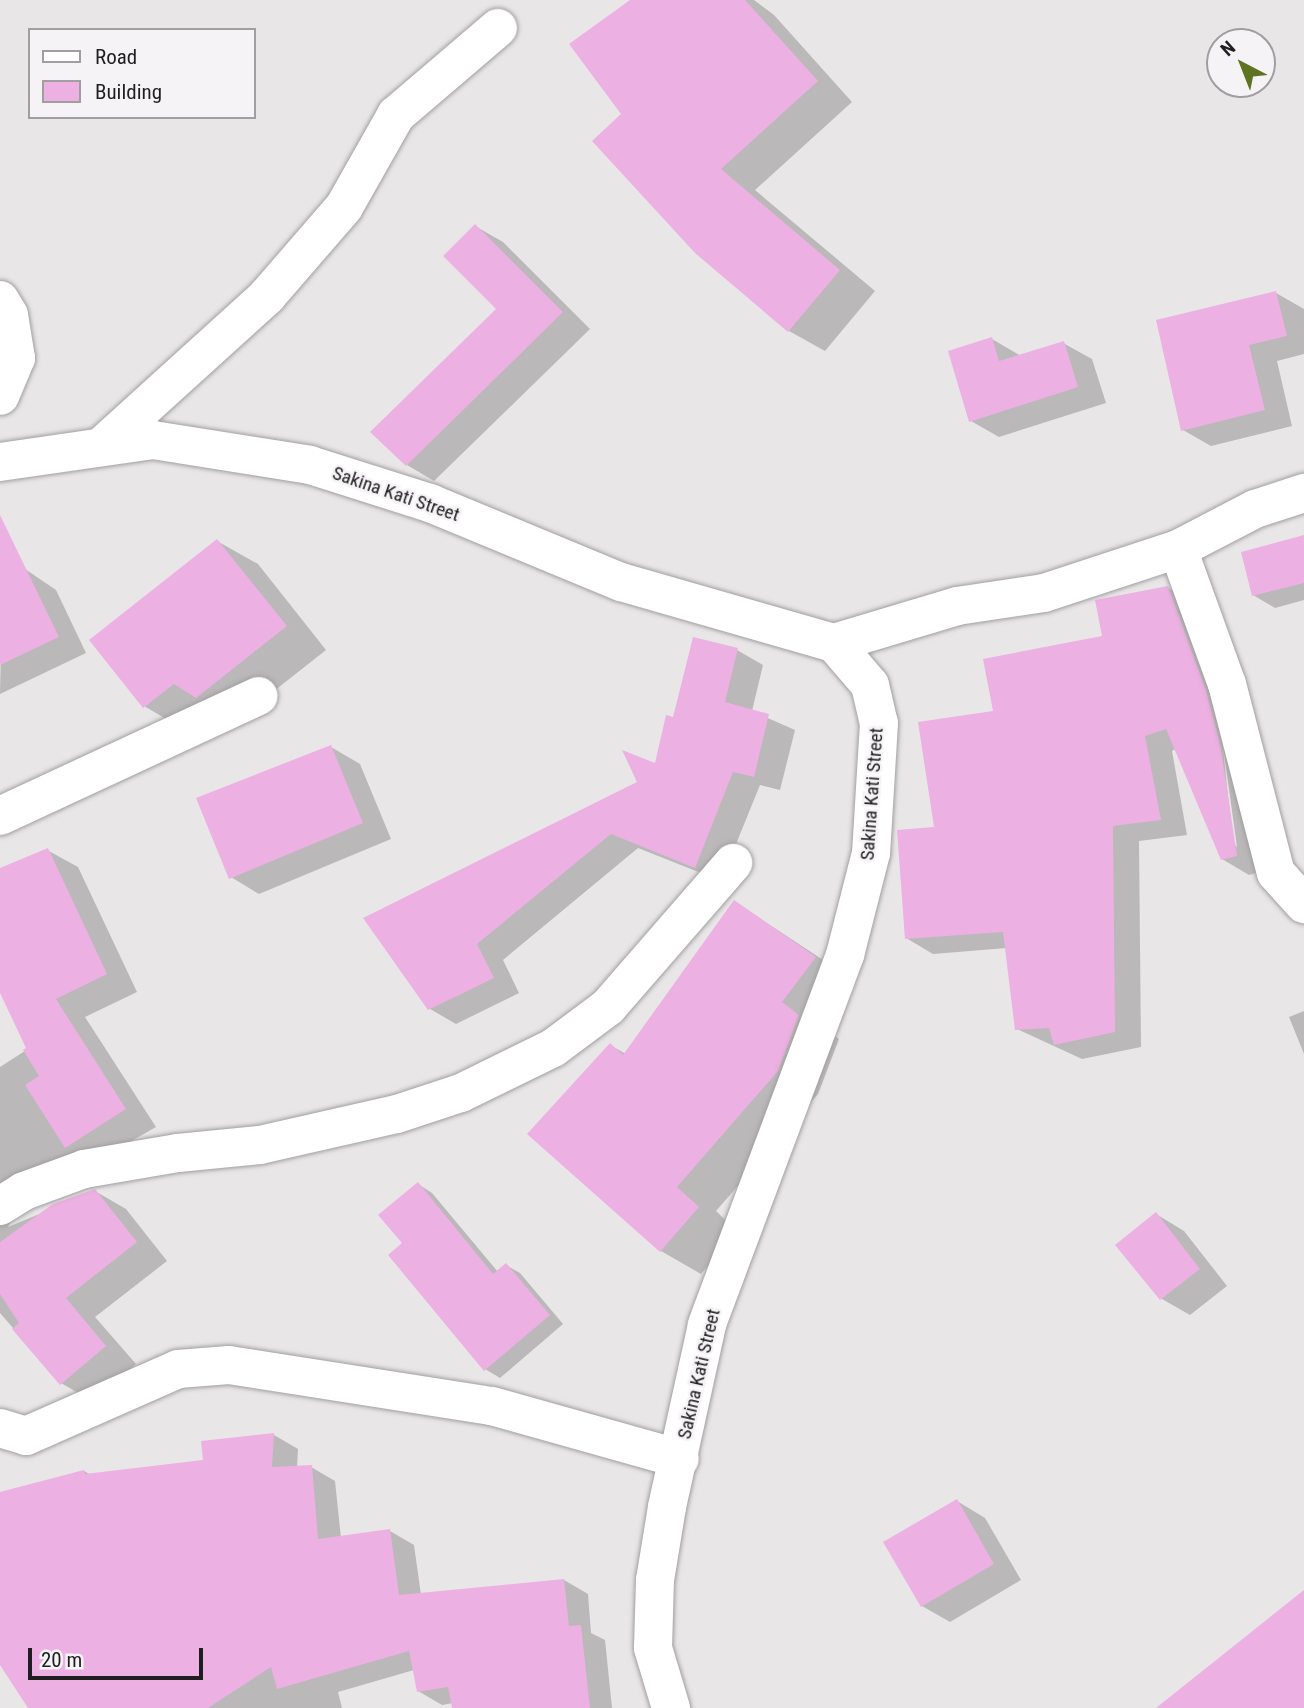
<!DOCTYPE html>
<html>
<head>
<meta charset="utf-8">
<style>
	body { margin:0 }
	#map { position:relative; width:1304px; height:1708px; overflow:hidden; background:#e9e6e8; font-family:"Roboto Condensed",sans-serif }
	div>[style] { position:absolute }
	.shadow>* { inset:0; background:#0003 }
	.building>* { inset:0; background:#ecb0e2 }
	.roads { filter:drop-shadow(0 0 2px #a29fa1) drop-shadow(0 0 2px #a29fa1) }
	.street>* { height:38px; margin:-19px; padding:0 19px; transform-origin:19px; border-radius:19px; background:#fff }
	span { translate:-50% -50%; white-space:nowrap; text-align:center; line-height:1.15; -webkit-text-stroke:5px #f6f3f6; paint-order:stroke }
	.street-label { font-size:19px; color:#201f20 }
	.legend { position:absolute; left:28px; top:28px; width:228px; height:91px; box-sizing:border-box; background:#f6f3f6; border:2px solid #a09ea0; margin:0; padding:9px 12px; list-style:none; font-size:21px; color:#201f20 }
	.legend li { display:flex; align-items:center; gap:14px; height:35px }
	.legend b { width:35px; border:2px solid #a09ea0 }
	.north { position:absolute; left:1206px; top:28px; width:70px; height:70px; box-sizing:border-box; background:#f6f3f6; border:2px solid #a09ea0; border-radius:50%; rotate:318deg; font-size:19px; font-weight:700; line-height:28px; text-align:center; color:#201f20 }
	.north::after { content:''; display:block; margin:auto; width:24px; height:32px; background:#5f7423; clip-path:polygon(50% 0,100% 100%,50% 72%,0 100%) }
	.scale { position:absolute; left:28px; top:1648px; width:175px; height:32px; box-sizing:border-box; border:4px solid #201f20; border-top:0; padding-left:9px; font-size:21px; line-height:24px; white-space:nowrap; color:#201f20; -webkit-text-stroke:5px #f6f3f6; paint-order:stroke }
</style>
</head>
<body>
<div id="map">
	<div class="shadow">
		<i style="clip-path:polygon(633px 0,754px 0,774px 15px,852px 102px,755px 190px,875px 291px,825px 351px,789px 331px,696px 252px,623px 115px)"></i>
		<i style="clip-path:polygon(475px 226px,503px 242px,590px 329px,434px 481px,407px 465px,498px 309px)"></i>
		<i style="clip-path:polygon(1276px 293px,1304px 309px,1304px 354px,1277px 361px,1292px 426px,1211px 446px,1183px 430px)"></i>
		<i style="clip-path:polygon(992px 339px,1021px 356px,1063px 343px,1092px 359px,1106px 403px,999px 437px,971px 421px)"></i>
		<i style="clip-path:polygon(1304px 537px,1304px 600px,1275px 608px,1253px 595px)"></i>
		<i style="clip-path:polygon(217px 541px,258px 564px,326px 650px,237px 720px,185px 730px,144px 706px)"></i>
		<i style="clip-path:polygon(3px 554px,56px 590px,86px 653px,0 694px)"></i>
		<i style="clip-path:polygon(evenodd,1168px 588px,1195px 603px,1263px 871px,1249px 875px,1222px 859px,1176px 749px,1172px 751px,1187px 835px,1139px 841px,1141px 1047px,1082px 1059px,1017px 1029px,1007px 948px,933px 954px,906px 938px,935px 829px,996px 713px,1168px 588px,1222px 739px,1237px 847px,1233px 843px,1222px 739px)"></i>
		<i style="clip-path:polygon(737px 650px,763px 665px,752px 711px,795px 730px,780px 790px,760px 785px,721px 881px,638px 848px,503px 960px,519px 993px,456px 1024px,430px 1009px,365px 919px,639px 783px,656px 765px,674px 719px)"></i>
		<i style="clip-path:polygon(331px 747px,360px 764px,391px 839px,259px 894px,231px 877px)"></i>
		<i style="clip-path:polygon(47px 850px,78px 867px,137px 992px,85px 1017px,156px 1127px,19px 1205px,8px 1227px,95px 1191px,126px 1209px,167px 1261px,95px 1317px,136px 1364px,92px 1401px,61px 1383px,0 1313px,0 1067px,28px 1049px,0 989px,0 870px)"></i>
		<i style="clip-path:polygon(735px 902px,855px 981px,822px 1027px,839px 1039px,818px 1094px,716px 1211px,738px 1232px,701px 1274px,661px 1251px,610px 1045px,626px 1054px)"></i>
		<i style="clip-path:polygon(1304px 1011px,1304px 1054px,1289px 1017px)"></i>
		<i style="clip-path:polygon(418px 1184px,432px 1193px,498px 1272px,506px 1265px,520px 1273px,563px 1324px,500px 1378px,485px 1369px,405px 1243px)"></i>
		<i style="clip-path:polygon(1156px 1214px,1184px 1231px,1227px 1286px,1190px 1315px,1162px 1299px,1118px 1245px)"></i>
		<i style="clip-path:polygon(274px 1435px,298px 1449px,297px 1468px,311px 1467px,335px 1481px,341px 1538px,390px 1531px,414px 1545px,421px 1595px,564px 1580px,588px 1594px,591px 1633px,605px 1640px,612px 1708px,454px 1708px,453px 1703px,442px 1705px,418px 1691px,414px 1670px,338px 1692px,342px 1708px,30px 1708px,0 1662px,0 1541px,84px 1471px,91px 1475px,205px 1462px,203px 1443px)"></i>
		<i style="clip-path:polygon(957px 1501px,985px 1518px,1021px 1580px,950px 1622px,922px 1606px)"></i>
	</div>
	<div class="building">
		<i style="clip-path:polygon(630px 0,745px 0,818px 81px,721px 169px,840px 270px,788px 332px,695px 253px,592px 141px,621px 114px,569px 44px)"></i>
		<i style="clip-path:polygon(475px 224px,563px 312px,406px 466px,370px 432px,496px 309px,443px 256px)"></i>
		<i style="clip-path:polygon(1276px 291px,1287px 336px,1249px 345px,1265px 410px,1181px 431px,1156px 320px)"></i>
		<i style="clip-path:polygon(992px 337px,999px 361px,1064px 341px,1078px 387px,969px 422px,948px 351px)"></i>
		<i style="clip-path:polygon(0 515px,59px 637px,0 665px)"></i>
		<i style="clip-path:polygon(1304px 535px,1304px 583px,1252px 596px,1241px 552px)"></i>
		<i style="clip-path:polygon(217px 539px,287px 626px,196px 698px,174px 684px,143px 708px,89px 640px)"></i>
		<i style="clip-path:polygon(1168px 586px,1206px 690px,1221px 748px,1237px 856px,1221px 860px,1166px 729px,1145px 736px,1161px 820px,1113px 826px,1115px 1032px,1054px 1045px,1049px 1028px,1015px 1030px,1003px 932px,905px 939px,897px 830px,934px 827px,918px 722px,993px 711px,983px 659px,1102px 636px,1095px 600px)"></i>
		<i style="clip-path:polygon(693px 637px,738px 648px,725px 702px,769px 714px,754px 777px,733px 772px,695px 868px,611px 834px,477px 944px,494px 978px,428px 1010px,363px 918px,637px 782px,622px 750px,655px 763px,666px 715px,673px 717px)"></i>
		<i style="clip-path:polygon(331px 745px,363px 823px,229px 879px,196px 798px)"></i>
		<i style="clip-path:polygon(48px 848px,107px 974px,56px 999px,126px 1109px,65px 1148px,25px 1085px,39px 1076px,23px 1050px,26px 1048px,0 993px,0 868px)"></i>
		<i style="clip-path:polygon(734px 900px,816px 957px,782px 1002px,799px 1015px,778px 1071px,677px 1187px,699px 1207px,660px 1252px,527px 1134px,610px 1043px,623px 1055px)"></i>
		<i style="clip-path:polygon(418px 1182px,493px 1274px,506px 1263px,550px 1315px,484px 1371px,388px 1255px,402px 1243px,378px 1215px)"></i>
		<i style="clip-path:polygon(95px 1189px,137px 1242px,66px 1298px,106px 1346px,60px 1385px,12px 1329px,19px 1323px,0 1294px,0 1242px,53px 1204px)"></i>
		<i style="clip-path:polygon(1156px 1212px,1200px 1269px,1160px 1300px,1115px 1245px)"></i>
		<i style="clip-path:polygon(274px 1433px,272px 1467px,312px 1465px,318px 1539px,390px 1529px,399px 1595px,564px 1579px,569px 1626px,581px 1625px,590px 1708px,452px 1708px,448px 1687px,417px 1692px,409px 1651px,277px 1689px,271px 1667px,208px 1708px,28px 1708px,0 1665px,0 1492px,84px 1470px,85px 1474px,203px 1460px,201px 1441px)"></i>
		<i style="clip-path:polygon(957px 1499px,994px 1564px,921px 1607px,883px 1542px)"></i>
		<i style="clip-path:polygon(1304px 1590px,1304px 1708px,1156px 1708px)"></i>
	</div>
	<div class="roads">
		<div class="street">
			<i style="left:0;top:300px;width:17px;rotate:59deg"></i>
			<i style="left:9px;top:315px;width:44px;rotate:80.8deg"></i>
			<i style="left:16px;top:358px;width:41px;rotate:112.8deg"></i>
			<i style="left:104px;top:444px;width:220px;rotate:-42.2deg"></i>
			<i style="left:267px;top:296px;width:118px;rotate:-49.1deg"></i>
			<i style="left:344px;top:207px;width:106px;rotate:-60.5deg"></i>
			<i style="left:396px;top:115px;width:134px;rotate:-40.5deg"></i>
			<i style="left:0;top:462px;width:155px;rotate:-8.2deg"></i>
			<i style="left:153px;top:440px;width:159px;rotate:9deg"></i>
			<i style="left:310px;top:465px;width:126px;rotate:17.6deg"></i>
			<i style="left:430px;top:503px;width:207px;rotate:22.5deg"></i>
			<i style="left:621px;top:582px;width:222px;rotate:16deg"></i>
			<i style="left:834px;top:643px;width:55px;rotate:49.4deg"></i>
			<i style="left:870px;top:685px;width:39px;rotate:77deg"></i>
			<i style="left:879px;top:723px;width:130px;rotate:93.5deg"></i>
			<i style="left:871px;top:853px;width:105px;rotate:104.3deg"></i>
			<i style="left:845px;top:955px;width:395px;rotate:110.5deg"></i>
			<i style="left:707px;top:1325px;width:186px;rotate:102.4deg"></i>
			<i style="left:667px;top:1507px;width:74px;rotate:99.3deg"></i>
			<i style="left:655px;top:1580px;width:68px;rotate:91.7deg"></i>
			<i style="left:653px;top:1648px;width:63px;rotate:73.3deg"></i>
			<i style="left:1178px;top:549px;width:144px;rotate:70.1deg"></i>
			<i style="left:1227px;top:684px;width:195px;rotate:75.5deg"></i>
			<i style="left:1276px;top:873px;width:42px;rotate:47.9deg"></i>
			<i style="left:834px;top:643px;width:128px;rotate:-16.7deg"></i>
			<i style="left:957px;top:606px;width:88px;rotate:-8.5deg"></i>
			<i style="left:1044px;top:593px;width:141px;rotate:-18.2deg"></i>
			<i style="left:1178px;top:549px;width:87px;rotate:-27.5deg"></i>
			<i style="left:1255px;top:509px;width:52px;rotate:-18.1deg"></i>
			<i style="left:0;top:816px;width:285px;rotate:-24.9deg"></i>
			<i style="left:0;top:1206px;width:28px;rotate:-32deg"></i>
			<i style="left:24px;top:1191px;width:64px;rotate:-20.1deg"></i>
			<i style="left:84px;top:1169px;width:95px;rotate:-9.7deg"></i>
			<i style="left:178px;top:1153px;width:82px;rotate:-5.6deg"></i>
			<i style="left:260px;top:1145px;width:140px;rotate:-12.8deg"></i>
			<i style="left:397px;top:1114px;width:67px;rotate:-18.2deg"></i>
			<i style="left:461px;top:1093px;width:102px;rotate:-26.1deg"></i>
			<i style="left:553px;top:1048px;width:69px;rotate:-36.7deg"></i>
			<i style="left:608px;top:1007px;width:191px;rotate:-49deg"></i>
			<i style="left:0;top:1428px;width:27px;rotate:17deg"></i>
			<i style="left:26px;top:1436px;width:166px;rotate:-23.8deg"></i>
			<i style="left:178px;top:1369px;width:51px;rotate:-4.5deg"></i>
			<i style="left:229px;top:1365px;width:266px;rotate:8.9deg"></i>
			<i style="left:492px;top:1406px;width:195px;rotate:15.7deg"></i>
		</div>
	</div>
	<div class="street-label">
		<span style="left:396px;top:494px;rotate:19deg">Sakina Kati Street</span>
		<span style="left:872px;top:794px;rotate:-86deg">Sakina Kati Street</span>
		<span style="left:699px;top:1374px;rotate:-77deg">Sakina Kati Street</span>
	</div>
	<ul class="legend">
	<li><b style="height:9px;background:#fff"></b>Road</li>
	<li><b style="height:19px;background:#ecb0e2"></b>Building</li>
	</ul>
	<div class="north">N</div>
	<div class="scale">20 m</div>
</div>
</body>
</html>
